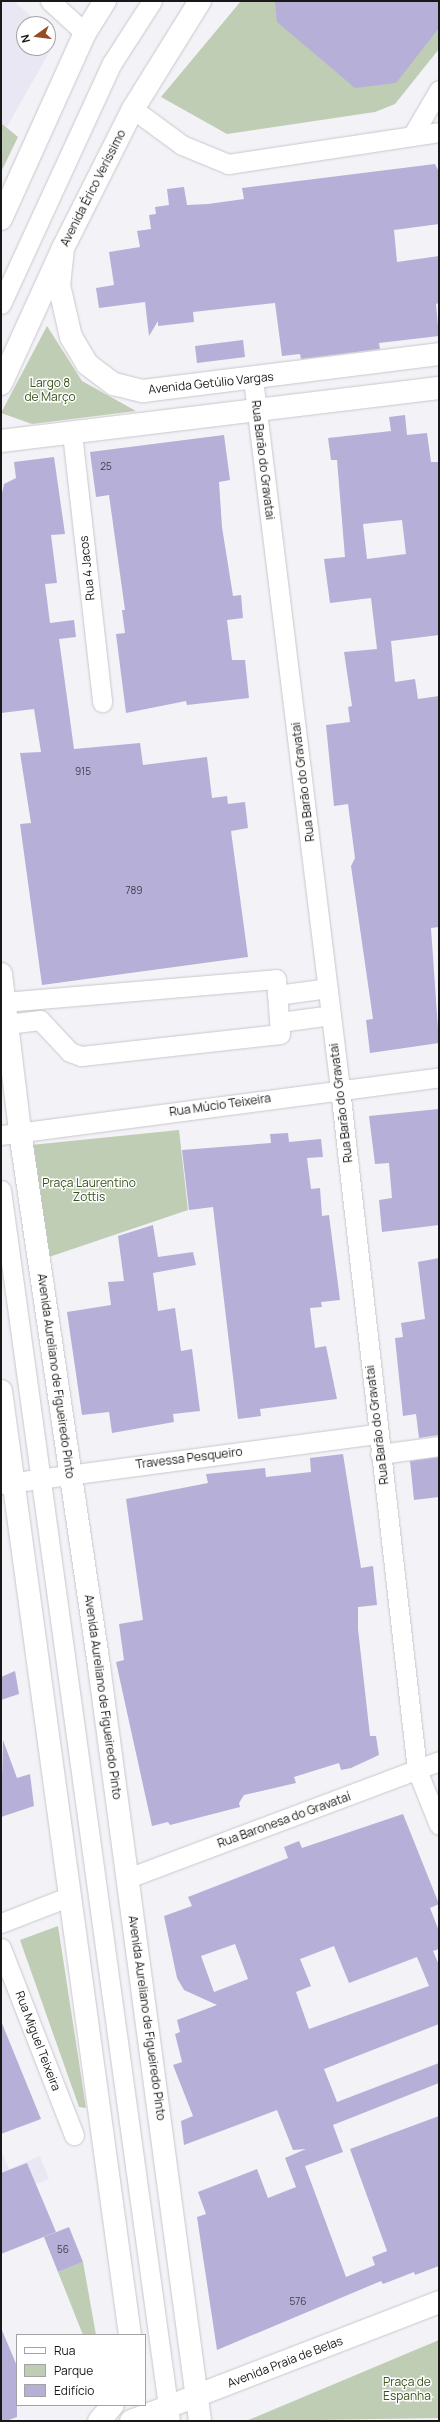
<!DOCTYPE html>
<html>
<head>
<meta charset="utf-8">
<style>
	body { margin:0 }
	#map { position:relative; width:440px; height:2422px; overflow:hidden; background:#f3f2f7; font-family:Manrope,sans-serif }
	div>[style] { position:absolute }
	.built>* { inset:0; background:#e9e7f3 }
	.green>* { inset:0; background:#bfcdb4 }
	.building>* { inset:0; background:#b6afd8 }
	.roads { filter:drop-shadow(0 0 1px #c8c7cc) drop-shadow(0 0 1px #c8c7cc) }
	.minor>* { height:19px; margin:-9.5px; padding:0 9.5px; transform-origin:9.5px; border-radius:9.5px; background:#fff }
	.major>* { height:22px; margin:-11px; padding:0 11px; transform-origin:11px; border-radius:11px; background:#fff }
	span { translate:-50% -50%; white-space:nowrap; text-align:center; line-height:1.15; -webkit-text-stroke:3px #fff; paint-order:stroke }
	.number-label { font-size:10px; color:#403e49 }
	.number-label span { -webkit-text-stroke-width:0 }
	.street-label { font-size:12px; color:#181819 }
	.park-label { font-size:12px; color:#38531b }
	.frame { position:absolute; inset:0; border:2px solid #181819; pointer-events:none }
	.legend { position:absolute; left:16px; top:2334px; width:130px; height:72px; box-sizing:border-box; background:#fff; border:1px solid #a3a3a3; margin:0; padding:5px 7px; list-style:none; font-size:12px; color:#181819 }
	.legend li { display:flex; align-items:center; gap:8px; height:20px }
	.legend b { width:20px; border:1px solid #a3a3a3 }
	.north { position:absolute; left:16px; top:16px; width:40px; height:40px; box-sizing:border-box; background:#fff; border:1px solid #a3a3a3; border-radius:50%; rotate:256deg; font-size:11px; font-weight:700; line-height:16px; text-align:center; color:#181819 }
	.north::after { content:''; display:block; margin:auto; width:14px; height:18px; background:#934e24; clip-path:polygon(50% 0,100% 100%,50% 72%,0 100%) }
</style>
</head>
<body>
<div id="map">
	<div class="built">
		<i style="clip-path:polygon(1px 1px,14px 1px,39px 24px,24px 24px,24px 48px,48px 48px,48px 32px,56px 40px,7px 127px,1px 122px)"></i>
		<i style="clip-path:polygon(1px 2150px,9px 2169px,40px 2156px,49px 2179px,1px 2198px)"></i>
	</div>
	<div class="green">
		<i style="clip-path:polygon(241px 1px,439px 1px,439px 49px,395px 104px,375px 112px,227px 134px,161px 97px)"></i>
		<i style="clip-path:polygon(1px 123px,18px 137px,1px 172px)"></i>
		<i style="clip-path:polygon(47px 326px,82px 381px,136px 411px,32px 424px,1px 413px)"></i>
		<i style="clip-path:polygon(179px 1130px,188px 1210px,46px 1258px,31px 1145px)"></i>
		<i style="clip-path:polygon(58px 1926px,86px 2108px,79px 2107px,20px 1940px)"></i>
		<i style="clip-path:polygon(83px 2262px,96px 2335px,83px 2335px,58px 2272px)"></i>
		<i style="clip-path:polygon(439px 2340px,439px 2418px,246px 2421px)"></i>
	</div>
	<div class="building">
		<i style="clip-path:polygon(275px 1px,439px 1px,439px 28px,396px 83px,355px 88px,277px 22px)"></i>
		<i style="clip-path:polygon(435px 164px,439px 172px,439px 224px,394px 230px,397px 262px,439px 256px,439px 303px,436px 304px,439px 336px,379px 343px,380px 349px,301px 359px,300px 354px,282px 356px,275px 303px,193px 312px,194px 322px,158px 326px,158px 321px,149px 336px,145px 302px,99px 308px,96px 288px,114px 285px,109px 252px,140px 247px,137px 231px,151px 229px,149px 215px,156px 214px,155px 207px,169px 205px,167px 189px,184px 187px,187px 205px,208px 204px,244px 199px,242px 188px)"></i>
		<i style="clip-path:polygon(243px 340px,245px 357px,197px 363px,195px 346px)"></i>
		<i style="clip-path:polygon(evenodd,405px 415px,407px 435px,427px 433px,431px 462px,439px 462px,439px 635px,391px 641px,395px 682px,415px 679px,418px 699px,439px 696px,439px 927px,431px 928px,439px 1043px,370px 1053px,366px 1020px,373px 1019px,351px 866px,355px 858px,348px 804px,334px 806px,326px 725px,350px 722px,348px 707px,352px 706px,344px 652px,377px 649px,371px 598px,330px 603px,324px 559px,345px 557px,337px 460px,331px 460px,328px 438px,391px 431px,389px 417px,405px 415px,402px 520px,406px 554px,367px 559px,363px 524px,402px 520px)"></i>
		<i style="clip-path:polygon(224px 435px,230px 480px,219px 482px,222px 527px,233px 596px,241px 595px,243px 618px,227px 620px,232px 660px,245px 660px,249px 698px,187px 705px,186px 701px,126px 713px,116px 634px,125px 633px,122px 610px,125px 610px,109px 495px,96px 497px,90px 452px)"></i>
		<i style="clip-path:polygon(54px 457px,65px 534px,51px 535px,57px 583px,45px 584px,50px 623px,74px 620px,76px 637px,59px 639px,74px 749px,140px 743px,143px 765px,207px 757px,212px 798px,227px 796px,228px 804px,245px 802px,248px 828px,231px 831px,248px 957px,42px 985px,20px 824px,31px 823px,20px 753px,41px 752px,34px 709px,1px 713px,1px 498px,4px 484px,16px 478px,14px 462px)"></i>
		<i style="clip-path:polygon(439px 1109px,439px 1225px,382px 1232px,379px 1200px,392px 1198px,389px 1163px,375px 1164px,369px 1116px)"></i>
		<i style="clip-path:polygon(288px 1133px,289px 1142px,321px 1139px,323px 1157px,307px 1158px,311px 1189px,320px 1188px,322px 1216px,329px 1215px,340px 1300px,321px 1302px,322px 1307px,310px 1308px,315px 1348px,326px 1346px,337px 1399px,260px 1409px,261px 1416px,238px 1419px,213px 1207px,189px 1210px,182px 1150px,271px 1143px,270px 1134px)"></i>
		<i style="clip-path:polygon(153px 1225px,158px 1257px,193px 1252px,196px 1265px,153px 1273px,158px 1311px,175px 1308px,181px 1351px,192px 1349px,200px 1411px,173px 1414px,174px 1422px,112px 1433px,109px 1412px,82px 1415px,67px 1312px,111px 1305px,108px 1282px,124px 1281px,118px 1236px)"></i>
		<i style="clip-path:polygon(439px 1258px,439px 1435px,419px 1438px,416px 1414px,403px 1416px,395px 1338px,403px 1337px,401px 1323px,425px 1319px,418px 1262px)"></i>
		<i style="clip-path:polygon(343px 1454px,361px 1568px,373px 1566px,377px 1605px,358px 1607px,358px 1629px,370px 1736px,376px 1736px,379px 1755px,351px 1768px,341px 1770px,339px 1763px,294px 1777px,296px 1783px,244px 1795px,239px 1803px,240px 1807px,170px 1825px,168px 1822px,152px 1826px,116px 1662px,124px 1660px,119px 1624px,143px 1620px,126px 1499px,208px 1483px,206px 1474px,265px 1468px,266px 1477px,311px 1472px,310px 1458px)"></i>
		<i style="clip-path:polygon(439px 1457px,439px 1497px,414px 1500px,410px 1461px)"></i>
		<i style="clip-path:polygon(15px 1671px,19px 1694px,1px 1700px,1px 1677px)"></i>
		<i style="clip-path:polygon(3px 1740px,17px 1778px,30px 1774px,34px 1806px,1px 1817px)"></i>
		<i style="clip-path:polygon(evenodd,403px 1814px,439px 1904px,430px 1908px,439px 1931px,439px 1949px,433px 1951px,439px 1965px,439px 2024px,324px 2069px,337px 2102px,439px 2063px,439px 2083px,333px 2125px,343px 2152px,305px 2166px,346px 2277px,375px 2265px,372px 2257px,387px 2251px,350px 2149px,439px 2116px,439px 2266px,415px 2275px,414px 2272px,383px 2284px,381px 2281px,217px 2350px,197px 2217px,206px 2214px,198px 2192px,257px 2169px,268px 2198px,296px 2187px,285px 2158px,306px 2149px,293px 2150px,277px 2110px,184px 2145px,181px 2121px,193px 2116px,173px 2065px,182px 2062px,175px 2034px,180px 2032px,177px 2020px,217px 2005px,184px 1990px,177px 1978px,164px 1916px,192px 1906px,188px 1897px,288px 1858px,284px 1847px,299px 1841px,302px 1848px,403px 1814px,235px 1944px,248px 1979px,214px 1992px,201px 1956px,235px 1944px,403px 1814px,334px 1946px,349px 1983px,417px 1957px,429px 1986px,309px 2029px,296px 1992px,311px 1986px,300px 1959px,334px 1946px)"></i>
		<i style="clip-path:polygon(1px 2021px,41px 2119px,1px 2134px)"></i>
		<i style="clip-path:polygon(27px 2163px,56px 2232px,1px 2254px,1px 2173px)"></i>
		<i style="clip-path:polygon(69px 2227px,83px 2262px,58px 2272px,44px 2237px)"></i>
		<i style="clip-path:polygon(1px 2328px,17px 2366px,17px 2417px,6px 2421px,1px 2421px)"></i>
	</div>
	<div class="roads">
		<div class="minor">
			<i style="left:50px;top:1px;width:47px;rotate:42.4deg"></i>
			<i style="left:133px;top:109px;width:61px;rotate:36.3deg"></i>
			<i style="left:182px;top:145px;width:50px;rotate:22.4deg"></i>
			<i style="left:228px;top:164px;width:213px;rotate:-8.6deg"></i>
			<i style="left:412px;top:136px;width:53px;rotate:-59.6deg"></i>
			<i style="left:1px;top:304px;width:265px;rotate:-65.3deg"></i>
			<i style="left:112px;top:63px;width:74px;rotate:-57.2deg"></i>
			<i style="left:253px;top:379px;width:715px;rotate:83.01deg"></i>
			<i style="left:340px;top:1089px;width:685px;rotate:83.55deg"></i>
			<i style="left:417px;top:1770px;width:59px;rotate:68.2deg"></i>
			<i style="left:72px;top:433px;width:271px;rotate:83.6deg"></i>
			<i style="left:277px;top:995px;width:51px;rotate:-7.8deg"></i>
			<i style="left:4px;top:1002px;width:273px;rotate:-4.8deg"></i>
			<i style="left:276px;top:979px;width:55px;rotate:85.8deg"></i>
			<i style="left:280px;top:1034px;width:200px;rotate:173.7deg"></i>
			<i style="left:81px;top:1056px;width:12px;rotate:-160deg"></i>
			<i style="left:70px;top:1052px;width:44px;rotate:-133.2deg"></i>
			<i style="left:40px;top:1020px;width:33px;rotate:173deg"></i>
			<i style="left:280px;top:1022px;width:51px;rotate:-7.8deg"></i>
			<i style="left:1px;top:1135px;width:442px;rotate:-7.5deg"></i>
			<i style="left:1px;top:1190px;width:1243px;rotate:82.18deg"></i>
			<i style="left:380px;top:1454px;width:60px;rotate:-7.7deg"></i>
			<i style="left:1px;top:1484px;width:380px;rotate:-7.6deg"></i>
			<i style="left:128px;top:1878px;width:332px;rotate:-20.6deg"></i>
			<i style="left:1px;top:1923px;width:72px;rotate:-21.2deg"></i>
			<i style="left:1px;top:1948px;width:201px;rotate:68.7deg"></i>
		</div>
		<div class="major">
			<i style="left:1px;top:219px;width:204px;rotate:-65.7deg"></i>
			<i style="left:85px;top:33px;width:38px;rotate:-58deg"></i>
			<i style="left:63px;top:248px;width:37px;rotate:96deg"></i>
			<i style="left:59px;top:285px;width:53px;rotate:77deg"></i>
			<i style="left:71px;top:337px;width:31px;rotate:59deg"></i>
			<i style="left:87px;top:364px;width:34px;rotate:37deg"></i>
			<i style="left:114px;top:384px;width:30px;rotate:14deg"></i>
			<i style="left:143px;top:391px;width:298px;rotate:-7.1deg"></i>
			<i style="left:1px;top:384px;width:149px;rotate:-65.5deg"></i>
			<i style="left:63px;top:248px;width:156px;rotate:-63.3deg"></i>
			<i style="left:133px;top:109px;width:127px;rotate:-58.2deg"></i>
			<i style="left:1px;top:441px;width:441px;rotate:-6.9deg"></i>
			<i style="left:1px;top:974px;width:159px;rotate:83.1deg"></i>
			<i style="left:20px;top:1132px;width:540px;rotate:81.58deg"></i>
			<i style="left:99px;top:1666px;width:762px;rotate:82.38deg"></i>
			<i style="left:1px;top:1391px;width:953px;rotate:82.22deg"></i>
			<i style="left:99px;top:2421px;width:21px;rotate:-49deg"></i>
			<i style="left:131px;top:2421px;width:330px;rotate:-21.1deg"></i>
		</div>
	</div>
	<div class="number-label">
		<span style="left:106px;top:467px">25</span>
		<span style="left:83px;top:772px">915</span>
		<span style="left:134px;top:891px">789</span>
		<span style="left:63px;top:2250px">56</span>
		<span style="left:298px;top:2302px">576</span>
	</div>
	<div class="street-label">
		<span style="left:93px;top:188px;rotate:-63deg">Avenida Érico Veríssimo</span>
		<span style="left:211px;top:383px;rotate:-6deg">Avenida Getúlio Vargas</span>
		<span style="left:263px;top:460px;rotate:83deg">Rua Barão do Gravatai</span>
		<span style="left:87px;top:568px;rotate:-96deg">Rua 4 Jacos</span>
		<span style="left:303px;top:782px;rotate:-97deg">Rua Barão do Gravatai</span>
		<span style="left:341px;top:1103px;rotate:-97deg">Rua Barão do Gravatai</span>
		<span style="left:220px;top:1105px;rotate:-8deg">Rua Múcio Teixeira</span>
		<span style="left:56px;top:1376px;rotate:82deg">Avenida Aureliano de Figueiredo Pinto</span>
		<span style="left:377px;top:1425px;rotate:-97deg">Rua Barão do Gravatai</span>
		<span style="left:189px;top:1458px;rotate:-7deg">Travessa Pesqueiro</span>
		<span style="left:103px;top:1697px;rotate:82deg">Avenida Aureliano de Figueiredo Pinto</span>
		<span style="left:284px;top:1820px;rotate:-20deg">Rua Baronesa do Gravataí</span>
		<span style="left:147px;top:2018px;rotate:82deg">Avenida Aureliano de Figueiredo Pinto</span>
		<span style="left:38px;top:2041px;rotate:69deg">Rua Miguel Teixeira</span>
		<span style="left:285px;top:2362px;rotate:-21deg">Avenida Praia de Belas</span>
	</div>
	<div class="park-label">
		<span style="left:50px;top:390px">Largo 8<br>de Março</span>
		<span style="left:89px;top:1190px">Praça Laurentino<br>Zottis</span>
		<span style="left:407px;top:2389px">Praça de<br>Espanha</span>
	</div>
	<div class="frame"></div>
	<ul class="legend">
	<li><b style="height:5px;background:#fff"></b>Rua</li>
	<li><b style="height:11px;background:#bfcdb4"></b>Parque</li>
	<li><b style="height:11px;background:#b6afd8"></b>Edifício</li>
	</ul>
	<div class="north">N</div>
</div>
</body>
</html>
